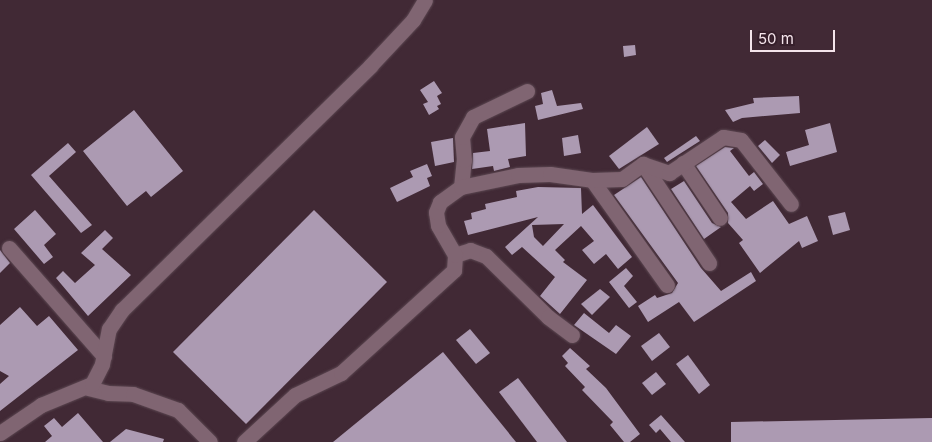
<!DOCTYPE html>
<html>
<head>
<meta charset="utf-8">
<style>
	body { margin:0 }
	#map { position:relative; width:932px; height:442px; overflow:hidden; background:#412935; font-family:Inter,sans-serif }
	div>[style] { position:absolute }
	.building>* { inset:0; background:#ac9ab2 }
	.roads { filter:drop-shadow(0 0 1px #5c4852) drop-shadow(0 0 1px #5c4852) }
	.minor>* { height:15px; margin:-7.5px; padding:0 7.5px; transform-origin:7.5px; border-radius:7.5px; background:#806572 }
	span { translate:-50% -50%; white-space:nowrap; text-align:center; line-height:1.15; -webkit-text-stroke:5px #361f2b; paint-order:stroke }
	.scale { position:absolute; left:750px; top:30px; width:85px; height:22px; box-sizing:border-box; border:2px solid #f4e4eb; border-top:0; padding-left:6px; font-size:15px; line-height:18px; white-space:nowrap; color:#f4e4eb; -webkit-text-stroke:4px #361f2b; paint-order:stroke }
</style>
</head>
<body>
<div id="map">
	<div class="building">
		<i style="clip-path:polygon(635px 45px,636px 55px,624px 57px,623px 46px)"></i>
		<i style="clip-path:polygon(434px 81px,442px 93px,437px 96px,441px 104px,437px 106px,439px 109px,429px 115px,423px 104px,428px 102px,420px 90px)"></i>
		<i style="clip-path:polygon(552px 90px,557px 106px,581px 103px,583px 109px,538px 120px,535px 106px,543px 104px,541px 93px)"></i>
		<i style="clip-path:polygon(799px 96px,800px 113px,742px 118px,733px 122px,725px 110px,754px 103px,753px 98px)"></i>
		<i style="clip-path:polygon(134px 110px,183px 171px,151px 197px,146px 191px,127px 206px,83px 151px)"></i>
		<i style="clip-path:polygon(525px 123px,526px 156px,508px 159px,510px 167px,494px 171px,493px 166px,472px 169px,473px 153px,490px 151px,487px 129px)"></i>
		<i style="clip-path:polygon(830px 123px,837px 152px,790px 166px,786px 152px,809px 145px,805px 130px)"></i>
		<i style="clip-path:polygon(647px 127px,659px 144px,619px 169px,609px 156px)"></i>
		<i style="clip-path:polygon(578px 135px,581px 153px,564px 156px,562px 138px)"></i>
		<i style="clip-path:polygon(696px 136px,700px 141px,667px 162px,664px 158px)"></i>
		<i style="clip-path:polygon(453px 138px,454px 162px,435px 166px,431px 142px)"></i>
		<i style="clip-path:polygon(765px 140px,780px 155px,772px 163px,758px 146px)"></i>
		<i style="clip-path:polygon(68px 143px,76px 152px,49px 176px,92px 225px,81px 233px,31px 175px)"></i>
		<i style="clip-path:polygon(725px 147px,734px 148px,730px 151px,749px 176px,754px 172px,763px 184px,754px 191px,750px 186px,731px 202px,746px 219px,773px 201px,789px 224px,807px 216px,818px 241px,802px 248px,799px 241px,760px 273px,739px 243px,743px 240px,728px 223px,728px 213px,696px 166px)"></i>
		<i style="clip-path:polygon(427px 164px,432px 176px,427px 178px,430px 186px,397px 202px,390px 188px,413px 177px,410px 171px)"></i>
		<i style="clip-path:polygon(641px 177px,701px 268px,721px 291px,751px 272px,756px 281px,694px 322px,679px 302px,648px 322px,638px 306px,655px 295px,657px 298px,672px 293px,678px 283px,614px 195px)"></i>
		<i style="clip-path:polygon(684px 181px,712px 223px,721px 227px,704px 239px,671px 189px)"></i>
		<i style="clip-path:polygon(evenodd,538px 187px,581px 188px,582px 214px,593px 205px,632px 257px,618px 269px,606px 254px,594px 264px,582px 250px,594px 241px,581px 226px,555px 250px,565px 260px,563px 262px,587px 280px,560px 314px,540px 296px,555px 277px,522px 247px,512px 255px,505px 247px,538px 217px,468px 235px,464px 221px,472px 219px,471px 213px,486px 209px,485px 204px,517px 197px,516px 191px,538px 187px,564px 224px,543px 246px,534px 237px,532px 225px,564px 224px)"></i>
		<i style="clip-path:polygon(35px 210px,56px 234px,44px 245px,53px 257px,44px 264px,14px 229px)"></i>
		<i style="clip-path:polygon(314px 210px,387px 282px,246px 424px,173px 352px)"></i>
		<i style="clip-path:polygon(845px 212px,850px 230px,833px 235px,828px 216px)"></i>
		<i style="clip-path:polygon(105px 230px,113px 238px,102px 249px,131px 275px,88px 316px,56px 278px,63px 271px,75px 283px,95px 265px,81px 253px)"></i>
		<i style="clip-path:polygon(0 250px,10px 263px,0 273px)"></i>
		<i style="clip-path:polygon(626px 268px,633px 276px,624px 286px,637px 302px,629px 308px,609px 282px)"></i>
		<i style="clip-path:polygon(600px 289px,610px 297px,592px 315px,581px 304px)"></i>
		<i style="clip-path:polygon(20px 307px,37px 326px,49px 316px,78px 350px,0 411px,0 384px,9px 376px,0 371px,0 325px)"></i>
		<i style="clip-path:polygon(584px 313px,609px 333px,616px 325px,631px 336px,616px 354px,574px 325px)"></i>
		<i style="clip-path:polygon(470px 329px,490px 353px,476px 364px,456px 340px)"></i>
		<i style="clip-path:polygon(659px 333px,670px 347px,652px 361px,641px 346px)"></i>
		<i style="clip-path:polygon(570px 348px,590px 366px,586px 369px,606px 388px,640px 434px,630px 442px,624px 442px,610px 425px,613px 422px,582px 390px,585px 387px,565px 366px,568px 363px,562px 356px)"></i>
		<i style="clip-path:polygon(443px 352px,516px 442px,333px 442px)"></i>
		<i style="clip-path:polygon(688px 355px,710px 385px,699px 394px,676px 364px)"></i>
		<i style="clip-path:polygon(656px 372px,666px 384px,652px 395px,642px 383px)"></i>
		<i style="clip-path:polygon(518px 378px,567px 442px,537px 442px,499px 392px)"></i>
		<i style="clip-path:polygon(78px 413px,103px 442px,45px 442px,52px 436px,44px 426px,54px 418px,62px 427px)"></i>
		<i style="clip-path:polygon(661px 415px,685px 442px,671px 442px,660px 429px,656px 433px,649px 425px)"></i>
		<i style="clip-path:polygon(932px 418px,932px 442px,731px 442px,731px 422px)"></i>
		<i style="clip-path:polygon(126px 429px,164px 439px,163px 442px,110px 442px)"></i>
	</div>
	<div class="roads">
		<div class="minor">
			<i style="left:683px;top:163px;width:66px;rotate:56.1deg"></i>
			<i style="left:643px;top:164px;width:119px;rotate:56.3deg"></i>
			<i style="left:592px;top:180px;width:129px;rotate:54.5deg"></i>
			<i style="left:461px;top:187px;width:27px;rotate:-84deg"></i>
			<i style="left:464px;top:160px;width:23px;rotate:-95deg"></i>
			<i style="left:462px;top:137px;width:23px;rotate:-61deg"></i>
			<i style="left:473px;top:117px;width:60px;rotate:-25.7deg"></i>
			<i style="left:9px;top:248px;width:144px;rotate:48.7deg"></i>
			<i style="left:455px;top:255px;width:16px;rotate:-18deg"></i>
			<i style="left:470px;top:250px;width:17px;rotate:21deg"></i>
			<i style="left:486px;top:256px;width:87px;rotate:44.5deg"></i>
			<i style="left:548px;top:317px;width:30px;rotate:37deg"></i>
			<i style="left:88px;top:388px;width:21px;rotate:14deg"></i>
			<i style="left:108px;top:393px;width:25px;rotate:2deg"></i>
			<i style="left:133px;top:394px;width:48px;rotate:19.6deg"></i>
			<i style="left:178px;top:410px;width:45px;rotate:45deg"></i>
			<i style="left:0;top:433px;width:50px;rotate:-34.3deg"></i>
			<i style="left:41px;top:405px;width:55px;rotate:-22.4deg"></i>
			<i style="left:92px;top:384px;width:22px;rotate:-63deg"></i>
			<i style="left:102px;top:364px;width:36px;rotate:-79deg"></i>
			<i style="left:109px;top:329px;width:23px;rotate:-56deg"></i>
			<i style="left:122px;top:310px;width:348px;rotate:-44.5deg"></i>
			<i style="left:370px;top:66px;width:63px;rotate:-46.9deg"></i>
			<i style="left:413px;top:20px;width:23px;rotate:-59deg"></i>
			<i style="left:244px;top:442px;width:69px;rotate:-42.7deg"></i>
			<i style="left:295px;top:395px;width:51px;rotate:-25.6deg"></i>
			<i style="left:341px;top:373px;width:153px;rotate:-42.3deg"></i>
			<i style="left:454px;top:270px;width:15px;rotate:-86deg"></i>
			<i style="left:455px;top:255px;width:34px;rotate:-120deg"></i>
			<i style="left:438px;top:225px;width:13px;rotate:-99deg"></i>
			<i style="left:436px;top:212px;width:11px;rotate:-68deg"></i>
			<i style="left:440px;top:202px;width:26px;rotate:-36deg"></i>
			<i style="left:461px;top:187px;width:58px;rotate:-11.9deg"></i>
			<i style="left:518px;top:175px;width:32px;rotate:-2deg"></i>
			<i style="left:550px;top:174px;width:42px;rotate:8.1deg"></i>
			<i style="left:592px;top:180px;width:30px;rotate:-2deg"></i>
			<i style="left:622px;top:179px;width:26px;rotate:-36deg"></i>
			<i style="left:643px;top:164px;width:28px;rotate:19deg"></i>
			<i style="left:669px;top:173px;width:65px;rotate:-33.7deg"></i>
			<i style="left:723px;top:137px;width:18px;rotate:9deg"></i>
			<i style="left:741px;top:140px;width:81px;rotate:52deg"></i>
		</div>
	</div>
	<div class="scale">50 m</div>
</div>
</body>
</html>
